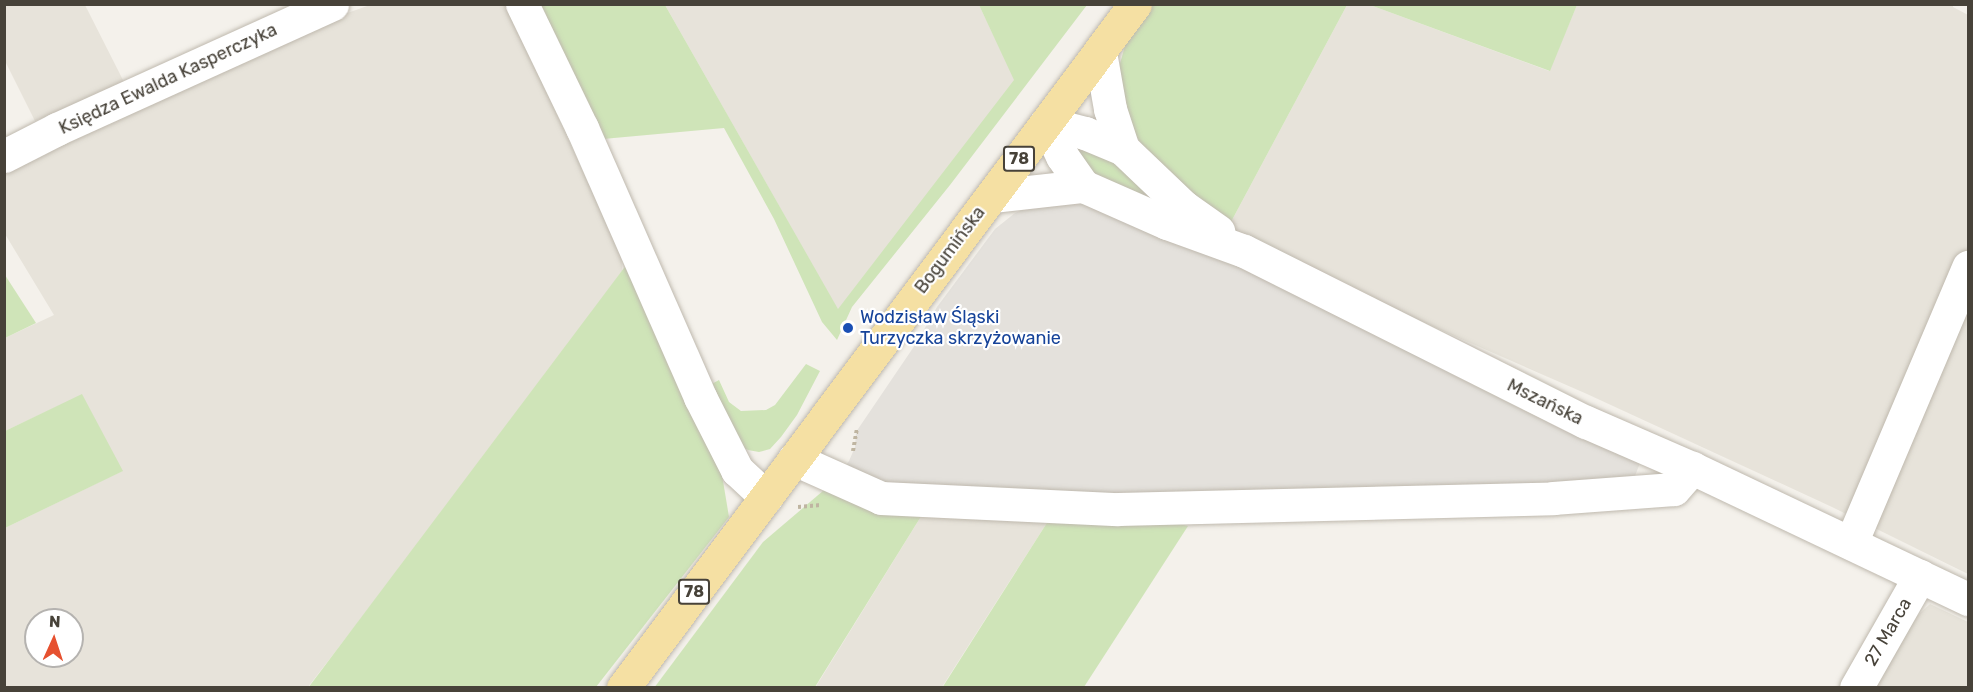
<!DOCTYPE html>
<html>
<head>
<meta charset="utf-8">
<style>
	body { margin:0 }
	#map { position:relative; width:1973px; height:692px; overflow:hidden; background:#f4f1eb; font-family:Rubik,sans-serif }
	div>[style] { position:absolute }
	.residential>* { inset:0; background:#e7e3da }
	.industrial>* { inset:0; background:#e4e1dc }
	.green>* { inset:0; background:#cfe4b8 }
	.path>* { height:4px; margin-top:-2px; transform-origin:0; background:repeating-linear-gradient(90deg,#bfb5a1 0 3px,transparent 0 6px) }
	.roads { filter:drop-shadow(0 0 2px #bfb9ae) drop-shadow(0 0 2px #bfb9ae) }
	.minor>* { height:33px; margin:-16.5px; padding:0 16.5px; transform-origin:16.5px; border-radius:16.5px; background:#fff }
	.major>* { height:33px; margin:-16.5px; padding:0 16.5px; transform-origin:16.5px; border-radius:16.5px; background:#f5e0a3 }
	.dots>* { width:16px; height:16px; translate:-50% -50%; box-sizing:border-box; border:3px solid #fff; border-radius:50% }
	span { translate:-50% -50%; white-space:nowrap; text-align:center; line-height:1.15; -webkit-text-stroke:4.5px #fff; paint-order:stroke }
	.shield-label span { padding:2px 4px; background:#fff; border:2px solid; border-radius:4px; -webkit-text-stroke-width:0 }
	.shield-label { font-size:16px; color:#474239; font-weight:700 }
	.street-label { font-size:18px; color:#474239 }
	.transit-label { font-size:18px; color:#164399 }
	.left { translate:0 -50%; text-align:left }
	.frame { position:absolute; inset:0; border:6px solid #474239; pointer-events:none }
	.north { position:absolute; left:24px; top:608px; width:60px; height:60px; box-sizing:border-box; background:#fff; border:2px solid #b5b3b0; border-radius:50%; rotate:3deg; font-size:16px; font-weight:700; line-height:24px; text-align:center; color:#474239 }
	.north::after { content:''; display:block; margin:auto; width:21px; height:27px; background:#e65130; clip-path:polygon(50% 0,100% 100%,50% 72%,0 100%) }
</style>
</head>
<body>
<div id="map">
	<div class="residential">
		<i style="clip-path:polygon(5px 5px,85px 5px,125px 84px,35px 121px,5px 61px)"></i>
		<i style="clip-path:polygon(evenodd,370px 5px,507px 5px,621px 255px,623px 279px,308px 687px,5px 687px,5px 528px,122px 471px,82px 395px,5px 431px,5px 338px,54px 315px,5px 234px,5px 170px,322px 22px,370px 5px,36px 620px,72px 620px,72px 656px,36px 656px,36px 620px)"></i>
		<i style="clip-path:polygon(665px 5px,979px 5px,1015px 80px,838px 310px)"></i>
		<i style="clip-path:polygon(1347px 5px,1370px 5px,1549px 71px,1577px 5px,1953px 5px,1953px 7px,1968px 15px,1968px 574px,1832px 507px,1587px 394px,1224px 235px)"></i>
		<i style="clip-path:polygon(930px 502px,1057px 507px,942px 687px,815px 688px)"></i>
		<i style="clip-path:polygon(1930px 604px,1968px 622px,1968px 687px,1870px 688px,1904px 628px)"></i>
	</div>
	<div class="industrial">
		<i style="clip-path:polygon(1083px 186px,1642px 458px,1633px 481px,1126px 500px,837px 479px,849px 461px,855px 447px,856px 432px,915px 345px,937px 307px,995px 229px,1015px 213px)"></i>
	</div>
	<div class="green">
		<i style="clip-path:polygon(539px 5px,665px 5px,838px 309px,1014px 80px,979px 5px,1087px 5px,950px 185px,852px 307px,837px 340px,822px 322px,774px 219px,724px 128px,603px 139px)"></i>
		<i style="clip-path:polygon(1152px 5px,1347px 5px,1224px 235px,1184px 207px,1126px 121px,1117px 74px,1127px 39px)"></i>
		<i style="clip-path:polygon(1370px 5px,1577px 5px,1550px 71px)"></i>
		<i style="clip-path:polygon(1066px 140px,1103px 152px,1149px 191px,1149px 199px,1102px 184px)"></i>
		<i style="clip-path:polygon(627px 264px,722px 475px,729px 517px,596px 687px,308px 688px)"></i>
		<i style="clip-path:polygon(5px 275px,36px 323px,5px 338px,4px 338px)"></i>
		<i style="clip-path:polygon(806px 364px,820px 371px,797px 415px,781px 437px,770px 449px,759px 452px,748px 450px,737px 445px,708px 386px,719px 380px,729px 402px,741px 411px,766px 410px,775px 405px)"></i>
		<i style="clip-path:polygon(82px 394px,123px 471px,5px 528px,5px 431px)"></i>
		<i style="clip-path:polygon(837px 479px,930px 502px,815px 687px,654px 688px,763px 542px)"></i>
		<i style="clip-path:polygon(1057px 507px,1118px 509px,1188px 526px,1084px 687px,942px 688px)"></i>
	</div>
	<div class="path">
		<i style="left:853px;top:451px;width:22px;rotate:-80deg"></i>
		<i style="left:798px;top:507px;width:23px;rotate:-5deg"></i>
	</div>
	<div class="roads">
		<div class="minor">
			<i style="left:522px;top:4px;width:138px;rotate:64.2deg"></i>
			<i style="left:582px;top:128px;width:294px;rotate:66.3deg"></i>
			<i style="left:700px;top:397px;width:82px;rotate:63.1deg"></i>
			<i style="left:737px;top:470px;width:40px;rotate:43deg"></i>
			<i style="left:1100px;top:52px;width:58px;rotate:80deg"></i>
			<i style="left:1110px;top:109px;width:42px;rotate:72deg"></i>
			<i style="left:1046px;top:123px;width:40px;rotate:14.4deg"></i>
			<i style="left:1085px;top:133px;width:41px;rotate:22.8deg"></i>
			<i style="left:1123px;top:149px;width:84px;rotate:43.6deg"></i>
			<i style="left:1184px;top:207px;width:42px;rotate:35.2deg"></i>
			<i style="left:1046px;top:123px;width:37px;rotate:64deg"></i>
			<i style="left:1062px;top:156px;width:37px;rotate:55deg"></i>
			<i style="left:4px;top:156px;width:59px;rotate:-27deg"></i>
			<i style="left:57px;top:129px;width:302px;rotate:-24.4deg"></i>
			<i style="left:992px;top:196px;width:92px;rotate:-6.3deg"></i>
			<i style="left:1083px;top:186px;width:92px;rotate:23.8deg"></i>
			<i style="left:1167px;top:223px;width:82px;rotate:20deg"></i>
			<i style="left:1244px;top:251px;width:382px;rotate:26.6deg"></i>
			<i style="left:1586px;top:422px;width:116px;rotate:23.5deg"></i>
			<i style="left:1692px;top:468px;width:306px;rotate:25.4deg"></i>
			<i style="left:794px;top:459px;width:95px;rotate:24.1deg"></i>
			<i style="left:881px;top:498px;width:237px;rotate:2.7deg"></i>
			<i style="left:1118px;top:509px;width:435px;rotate:-1.4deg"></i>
			<i style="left:1553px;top:498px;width:121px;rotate:-4.3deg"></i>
			<i style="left:1674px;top:489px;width:28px;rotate:-49deg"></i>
			<i style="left:1851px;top:543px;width:300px;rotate:-67deg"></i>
			<i style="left:1856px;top:688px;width:129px;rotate:-60.3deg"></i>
		</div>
		<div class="major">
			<i style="left:623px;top:688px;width:854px;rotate:-53.18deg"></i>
		</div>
	</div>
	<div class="dots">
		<i style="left:848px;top:328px;background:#1a4fb4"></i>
	</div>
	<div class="shield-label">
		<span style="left:1019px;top:159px">78</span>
		<span style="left:694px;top:592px">78</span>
	</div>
	<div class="street-label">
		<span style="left:168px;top:79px;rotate:-25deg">Księdza Ewalda Kasperczyka</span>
		<span style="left:950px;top:250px;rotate:-53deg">Bogumińska</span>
		<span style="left:1545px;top:402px;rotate:26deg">Mszańska</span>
		<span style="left:1888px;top:632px;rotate:-60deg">27 Marca</span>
	</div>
	<div class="transit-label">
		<span class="left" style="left:860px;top:328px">Wodzisław Śląski<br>Turzyczka skrzyżowanie</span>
	</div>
	<div class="frame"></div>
	<div class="north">N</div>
</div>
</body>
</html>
